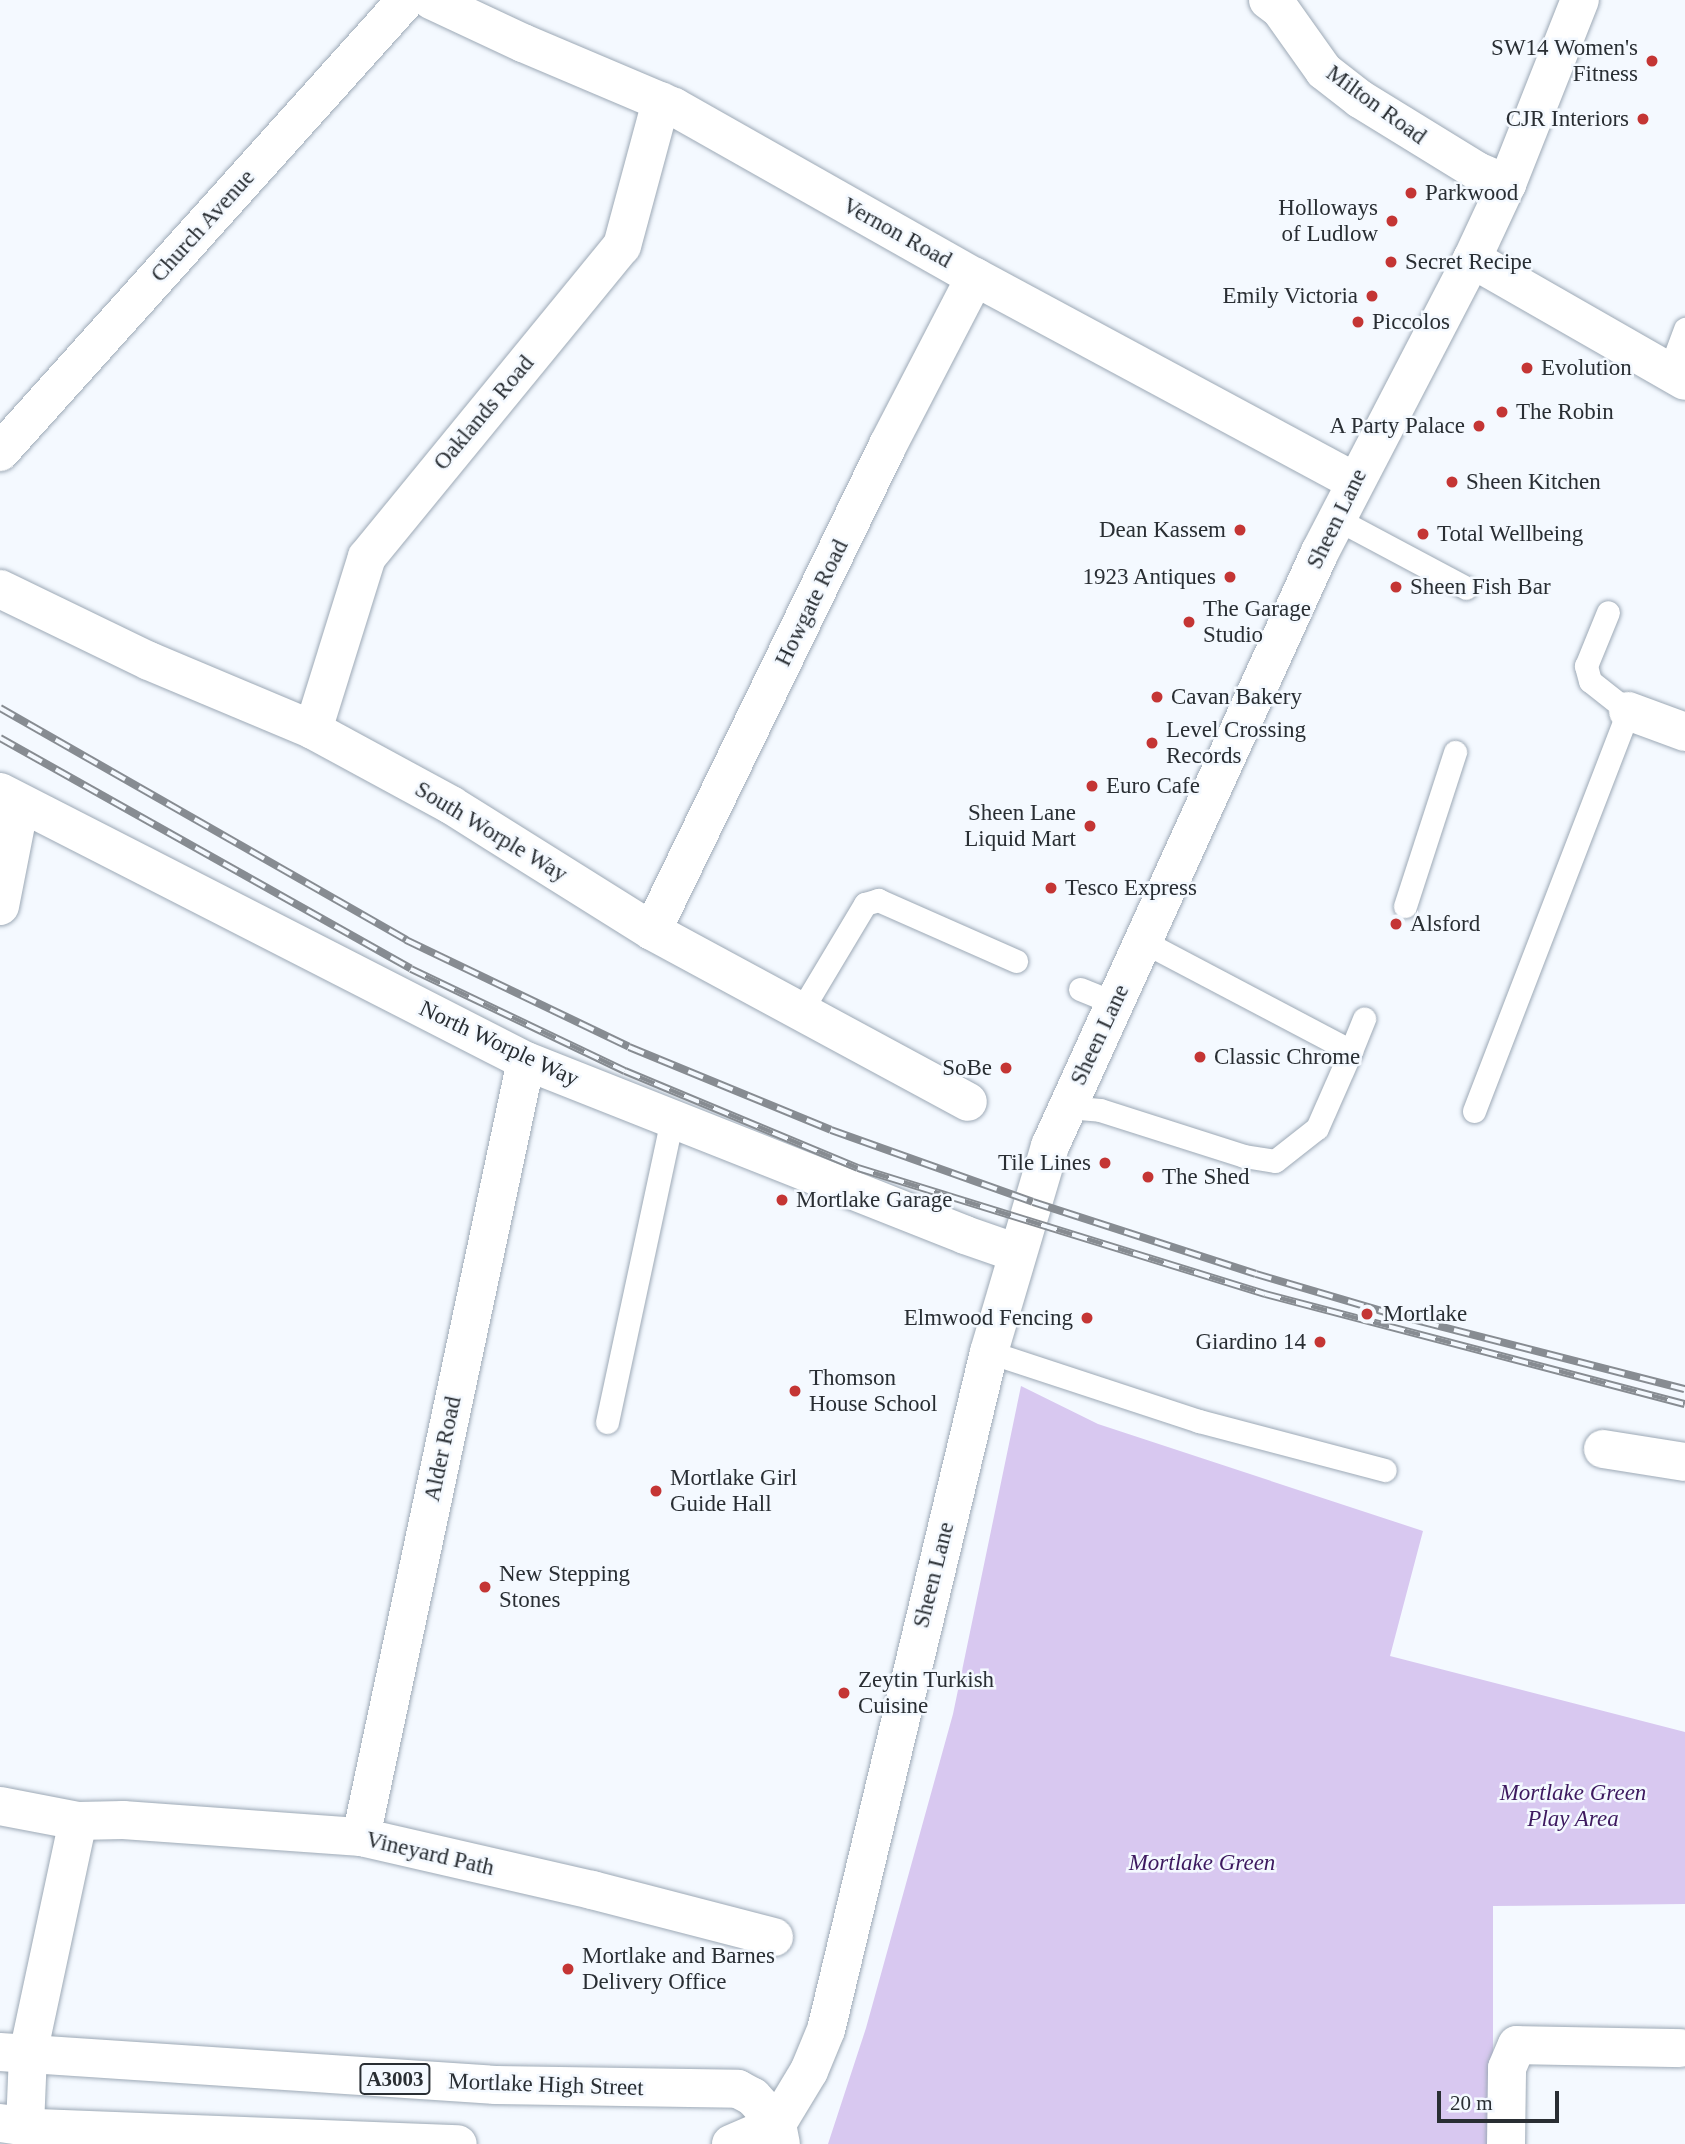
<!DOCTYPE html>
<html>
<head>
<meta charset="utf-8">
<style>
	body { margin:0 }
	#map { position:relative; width:1685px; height:2144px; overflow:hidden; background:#f4f9ff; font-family:"Times New Roman",serif }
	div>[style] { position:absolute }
	.green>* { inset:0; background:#d8c8f0 }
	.roads { filter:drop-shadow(0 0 2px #9da9b6) drop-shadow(0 0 2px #9da9b6) }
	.service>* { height:23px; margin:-11.5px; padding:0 11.5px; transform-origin:11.5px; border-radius:11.5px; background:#fff }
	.minor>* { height:38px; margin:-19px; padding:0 19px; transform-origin:19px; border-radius:19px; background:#fff }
	.secondary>* { height:38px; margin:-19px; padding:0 19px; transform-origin:19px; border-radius:19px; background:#fff }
	.primary>* { height:38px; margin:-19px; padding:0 19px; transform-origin:19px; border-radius:19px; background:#fff }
	.rail>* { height:8px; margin-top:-4px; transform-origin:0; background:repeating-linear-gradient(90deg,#f4f9ff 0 16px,#878c92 0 32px); box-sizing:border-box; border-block:2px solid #878c92 }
	.dots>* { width:19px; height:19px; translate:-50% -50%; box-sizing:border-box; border:4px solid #f4f9ff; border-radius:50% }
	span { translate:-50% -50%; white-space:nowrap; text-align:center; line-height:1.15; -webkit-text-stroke:5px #f4f9ff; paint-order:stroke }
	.shield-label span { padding:2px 5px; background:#f4f9ff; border:2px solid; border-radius:5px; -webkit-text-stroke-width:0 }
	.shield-label { font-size:21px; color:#292e33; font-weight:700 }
	.poi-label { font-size:23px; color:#292e33 }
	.right { translate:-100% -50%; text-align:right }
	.left { translate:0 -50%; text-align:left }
	.street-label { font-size:23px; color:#292e33 }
	.park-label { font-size:23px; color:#3d195f; font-style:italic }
	.scale { position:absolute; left:1437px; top:2091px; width:122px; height:32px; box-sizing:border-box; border:4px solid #292e33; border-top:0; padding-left:9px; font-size:21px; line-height:24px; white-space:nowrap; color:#292e33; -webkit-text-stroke:5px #f4f9ff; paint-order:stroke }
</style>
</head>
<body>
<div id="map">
	<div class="green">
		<i style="clip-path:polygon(1021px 1386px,1098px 1424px,1423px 1531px,1390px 1656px,1685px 1732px,1685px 1904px,1493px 1906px,1493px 2144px,828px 2144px,866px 2028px,953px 1714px)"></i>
	</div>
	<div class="roads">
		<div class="service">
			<i style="left:1669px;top:372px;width:46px;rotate:-69.6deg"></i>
			<i style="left:1337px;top:519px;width:146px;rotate:28.1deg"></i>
			<i style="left:1405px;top:906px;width:162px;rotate:-72deg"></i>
			<i style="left:1080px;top:989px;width:38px;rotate:22deg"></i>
			<i style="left:801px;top:1011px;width:125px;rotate:-59.1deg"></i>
			<i style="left:865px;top:904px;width:14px;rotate:-17deg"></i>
			<i style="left:878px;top:900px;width:151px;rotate:23.8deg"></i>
			<i style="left:1351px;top:1051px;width:35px;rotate:-68deg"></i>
			<i style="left:1067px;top:1107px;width:33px;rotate:5deg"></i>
			<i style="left:1100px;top:1110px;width:151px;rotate:17.7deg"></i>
			<i style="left:1244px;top:1156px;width:31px;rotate:9deg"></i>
			<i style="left:1275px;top:1161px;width:53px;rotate:-38.2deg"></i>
			<i style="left:1317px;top:1128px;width:84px;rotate:-66.2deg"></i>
			<i style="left:1351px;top:1051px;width:234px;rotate:-152.2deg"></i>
			<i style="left:1474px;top:1111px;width:429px;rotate:-68.9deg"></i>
			<i style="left:1628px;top:711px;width:48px;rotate:-141.7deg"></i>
			<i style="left:1590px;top:681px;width:16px;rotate:-105deg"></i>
			<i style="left:1586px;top:666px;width:58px;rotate:-67.8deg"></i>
			<i style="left:989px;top:1352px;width:221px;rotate:18.2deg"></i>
			<i style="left:1199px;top:1421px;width:192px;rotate:14.8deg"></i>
			<i style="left:607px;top:1422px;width:311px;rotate:-77.9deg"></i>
		</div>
		<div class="minor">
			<i style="left:431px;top:0;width:102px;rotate:25.1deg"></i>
			<i style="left:523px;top:43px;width:164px;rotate:23deg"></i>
			<i style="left:674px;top:107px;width:346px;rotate:29.5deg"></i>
			<i style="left:975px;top:277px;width:430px;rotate:28.3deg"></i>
			<i style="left:1268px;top:0;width:15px;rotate:37deg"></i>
			<i style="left:1280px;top:9px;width:76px;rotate:54.6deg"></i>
			<i style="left:1324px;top:71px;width:46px;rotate:37.9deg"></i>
			<i style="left:1360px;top:99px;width:137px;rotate:31.6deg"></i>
			<i style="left:1477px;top:171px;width:33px;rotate:23deg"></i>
			<i style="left:1472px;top:259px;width:245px;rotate:29.8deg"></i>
			<i style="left:0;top:452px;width:608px;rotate:-48.07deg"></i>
			<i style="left:0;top:589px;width:165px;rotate:25.8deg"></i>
			<i style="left:149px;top:661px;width:178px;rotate:22.8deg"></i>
			<i style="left:313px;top:730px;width:157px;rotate:28.5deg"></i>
			<i style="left:451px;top:805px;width:237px;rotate:32.1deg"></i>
			<i style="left:652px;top:931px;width:359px;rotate:28.4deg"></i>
			<i style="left:1628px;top:711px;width:61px;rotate:20.2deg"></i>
			<i style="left:313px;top:730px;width:181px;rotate:-72.7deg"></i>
			<i style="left:367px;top:557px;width:402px;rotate:-50.7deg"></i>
			<i style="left:622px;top:246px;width:150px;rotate:-74.9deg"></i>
			<i style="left:0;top:792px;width:591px;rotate:27.09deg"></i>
			<i style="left:526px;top:1061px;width:472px;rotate:21.6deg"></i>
			<i style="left:965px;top:1235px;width:55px;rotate:19.1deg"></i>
			<i style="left:0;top:906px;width:104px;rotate:-78.9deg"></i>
			<i style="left:652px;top:931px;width:540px;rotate:-64.1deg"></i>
			<i style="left:888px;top:445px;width:189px;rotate:-62.6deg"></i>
			<i style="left:1603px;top:1449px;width:83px;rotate:9deg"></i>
			<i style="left:0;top:1806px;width:79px;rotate:10.9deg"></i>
			<i style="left:78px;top:1821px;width:45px;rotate:-1.3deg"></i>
			<i style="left:123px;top:1820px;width:239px;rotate:4.1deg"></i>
			<i style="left:361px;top:1837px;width:237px;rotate:12.9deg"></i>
			<i style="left:592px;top:1890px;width:188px;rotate:14.5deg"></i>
			<i style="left:361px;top:1837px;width:793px;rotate:-78deg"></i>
			<i style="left:25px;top:2126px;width:72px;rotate:-87.6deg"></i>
			<i style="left:28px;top:2054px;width:238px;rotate:-77.9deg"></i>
			<i style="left:1506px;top:2144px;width:76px;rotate:-89.2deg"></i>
			<i style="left:1507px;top:2068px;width:25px;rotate:-67deg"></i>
			<i style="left:1517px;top:2045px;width:163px;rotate:1.1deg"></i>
		</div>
		<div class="secondary">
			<i style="left:777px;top:2124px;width:62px;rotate:-58.9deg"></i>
			<i style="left:809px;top:2071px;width:44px;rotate:-67.5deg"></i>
			<i style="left:826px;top:2030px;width:697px;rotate:-76.48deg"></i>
			<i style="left:989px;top:1352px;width:215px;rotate:-73.5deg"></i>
			<i style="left:1050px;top:1146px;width:652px;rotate:-65.56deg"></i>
			<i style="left:1320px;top:552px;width:330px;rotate:-62.6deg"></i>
			<i style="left:1472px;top:259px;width:83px;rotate:-65deg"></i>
			<i style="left:1507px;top:184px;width:198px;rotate:-68.4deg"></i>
		</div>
		<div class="primary">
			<i style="left:0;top:2052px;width:496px;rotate:3.8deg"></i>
			<i style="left:495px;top:2085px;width:243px;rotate:0.9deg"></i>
			<i style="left:738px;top:2089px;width:17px;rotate:28deg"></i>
			<i style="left:753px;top:2097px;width:36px;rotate:48deg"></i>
			<i style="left:777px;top:2124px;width:20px;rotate:79deg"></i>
			<i style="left:0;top:2123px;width:37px;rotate:8deg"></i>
			<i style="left:37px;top:2128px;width:421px;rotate:2.2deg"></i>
			<i style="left:731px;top:2144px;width:50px;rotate:-23.5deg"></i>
		</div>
	</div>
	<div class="rail">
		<i style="left:0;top:708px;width:468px;rotate:29.7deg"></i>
		<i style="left:406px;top:940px;width:247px;rotate:25.6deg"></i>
		<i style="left:629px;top:1047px;width:218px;rotate:22.3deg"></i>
		<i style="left:831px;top:1130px;width:214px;rotate:19.6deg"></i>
		<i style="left:1033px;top:1202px;width:234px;rotate:17.9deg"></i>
		<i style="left:1256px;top:1274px;width:142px;rotate:16.4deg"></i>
		<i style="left:1392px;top:1314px;width:302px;rotate:14.4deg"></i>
		<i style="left:0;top:738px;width:471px;rotate:29.3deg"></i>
		<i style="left:411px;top:969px;width:237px;rotate:25.5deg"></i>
		<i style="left:625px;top:1071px;width:252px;rotate:22.6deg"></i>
		<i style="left:858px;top:1168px;width:426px;rotate:17.2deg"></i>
		<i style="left:1265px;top:1294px;width:434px;rotate:14.7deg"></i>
	</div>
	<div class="dots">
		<i style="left:1652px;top:61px;background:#c43534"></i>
		<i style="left:1643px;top:119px;background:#c43534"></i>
		<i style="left:1411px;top:193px;background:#c43534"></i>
		<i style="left:1392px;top:221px;background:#c43534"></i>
		<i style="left:1391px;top:262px;background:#c43534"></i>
		<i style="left:1372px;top:296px;background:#c43534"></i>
		<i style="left:1358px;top:322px;background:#c43534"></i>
		<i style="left:1527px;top:368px;background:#c43534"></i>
		<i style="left:1502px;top:412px;background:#c43534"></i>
		<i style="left:1479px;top:426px;background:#c43534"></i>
		<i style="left:1452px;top:482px;background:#c43534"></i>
		<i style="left:1240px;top:530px;background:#c43534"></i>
		<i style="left:1423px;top:534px;background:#c43534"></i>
		<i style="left:1230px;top:577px;background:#c43534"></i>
		<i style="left:1396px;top:587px;background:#c43534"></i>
		<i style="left:1189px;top:622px;background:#c43534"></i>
		<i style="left:1157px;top:697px;background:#c43534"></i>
		<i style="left:1152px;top:743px;background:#c43534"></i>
		<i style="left:1092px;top:786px;background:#c43534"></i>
		<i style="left:1090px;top:826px;background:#c43534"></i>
		<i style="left:1051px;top:888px;background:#c43534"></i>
		<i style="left:1396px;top:924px;background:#c43534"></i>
		<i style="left:1200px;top:1057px;background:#c43534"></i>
		<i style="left:1006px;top:1068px;background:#c43534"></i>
		<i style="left:1105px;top:1163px;background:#c43534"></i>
		<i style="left:1148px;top:1177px;background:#c43534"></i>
		<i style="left:782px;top:1200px;background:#c43534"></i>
		<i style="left:1367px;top:1314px;background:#c43534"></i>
		<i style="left:1087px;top:1318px;background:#c43534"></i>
		<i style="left:1320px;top:1342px;background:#c43534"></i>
		<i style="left:795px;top:1391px;background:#c43534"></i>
		<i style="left:656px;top:1491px;background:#c43534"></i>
		<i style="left:485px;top:1587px;background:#c43534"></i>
		<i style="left:844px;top:1693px;background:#c43534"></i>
		<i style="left:568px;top:1969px;background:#c43534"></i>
	</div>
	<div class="shield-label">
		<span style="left:395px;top:2079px">A3003</span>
	</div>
	<div class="poi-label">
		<span class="right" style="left:1638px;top:61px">SW14 Women's<br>Fitness</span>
		<span class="right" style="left:1629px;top:119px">CJR Interiors</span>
		<span class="left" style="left:1425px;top:193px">Parkwood</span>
		<span class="right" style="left:1378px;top:221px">Holloways<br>of Ludlow</span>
		<span class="left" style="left:1405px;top:262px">Secret Recipe</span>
		<span class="right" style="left:1358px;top:296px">Emily Victoria</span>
		<span class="left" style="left:1372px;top:322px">Piccolos</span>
		<span class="left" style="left:1541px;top:368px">Evolution</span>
		<span class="left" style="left:1516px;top:412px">The Robin</span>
		<span class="right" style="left:1465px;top:426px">A Party Palace</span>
		<span class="left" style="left:1466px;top:482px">Sheen Kitchen</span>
		<span class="right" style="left:1226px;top:530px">Dean Kassem</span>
		<span class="left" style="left:1437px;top:534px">Total Wellbeing</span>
		<span class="right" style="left:1216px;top:577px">1923 Antiques</span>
		<span class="left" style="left:1410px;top:587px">Sheen Fish Bar</span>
		<span class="left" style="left:1203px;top:622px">The Garage<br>Studio</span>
		<span class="left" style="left:1171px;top:697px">Cavan Bakery</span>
		<span class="left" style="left:1166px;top:743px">Level Crossing<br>Records</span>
		<span class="left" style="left:1106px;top:786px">Euro Cafe</span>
		<span class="right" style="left:1076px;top:826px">Sheen Lane<br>Liquid Mart</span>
		<span class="left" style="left:1065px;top:888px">Tesco Express</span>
		<span class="left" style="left:1410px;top:924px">Alsford</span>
		<span class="left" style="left:1214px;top:1057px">Classic Chrome</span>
		<span class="right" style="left:992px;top:1068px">SoBe</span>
		<span class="right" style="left:1091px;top:1163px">Tile Lines</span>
		<span class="left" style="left:1162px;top:1177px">The Shed</span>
		<span class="left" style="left:796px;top:1200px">Mortlake Garage</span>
		<span class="left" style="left:1383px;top:1314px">Mortlake</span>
		<span class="right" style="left:1073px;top:1318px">Elmwood Fencing</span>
		<span class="right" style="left:1306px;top:1342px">Giardino 14</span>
		<span class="left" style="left:809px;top:1391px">Thomson<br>House School</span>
		<span class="left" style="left:670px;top:1491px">Mortlake Girl<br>Guide Hall</span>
		<span class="left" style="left:499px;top:1587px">New Stepping<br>Stones</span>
		<span class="left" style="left:858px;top:1693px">Zeytin Turkish<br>Cuisine</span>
		<span class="left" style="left:582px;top:1969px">Mortlake and Barnes<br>Delivery Office</span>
	</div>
	<div class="street-label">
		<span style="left:1376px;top:105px;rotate:36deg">Milton Road</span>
		<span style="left:203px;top:226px;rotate:-48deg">Church Avenue</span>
		<span style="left:897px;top:233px;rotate:29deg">Vernon Road</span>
		<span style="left:484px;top:413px;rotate:-50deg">Oaklands Road</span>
		<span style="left:1337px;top:519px;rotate:-64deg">Sheen Lane</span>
		<span style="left:812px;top:603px;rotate:-64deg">Howgate Road</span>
		<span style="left:491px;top:832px;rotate:31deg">South Worple Way</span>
		<span style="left:1100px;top:1035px;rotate:-65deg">Sheen Lane</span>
		<span style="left:499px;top:1044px;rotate:25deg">North Worple Way</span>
		<span style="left:443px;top:1449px;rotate:-78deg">Alder Road</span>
		<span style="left:934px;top:1575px;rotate:-76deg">Sheen Lane</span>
		<span style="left:430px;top:1854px;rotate:13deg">Vineyard Path</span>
		<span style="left:546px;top:2085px;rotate:2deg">Mortlake High Street</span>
	</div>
	<div class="park-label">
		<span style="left:1573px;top:1806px">Mortlake Green<br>Play Area</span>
		<span style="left:1202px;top:1863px">Mortlake Green</span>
	</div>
	<div class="scale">20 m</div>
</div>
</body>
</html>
